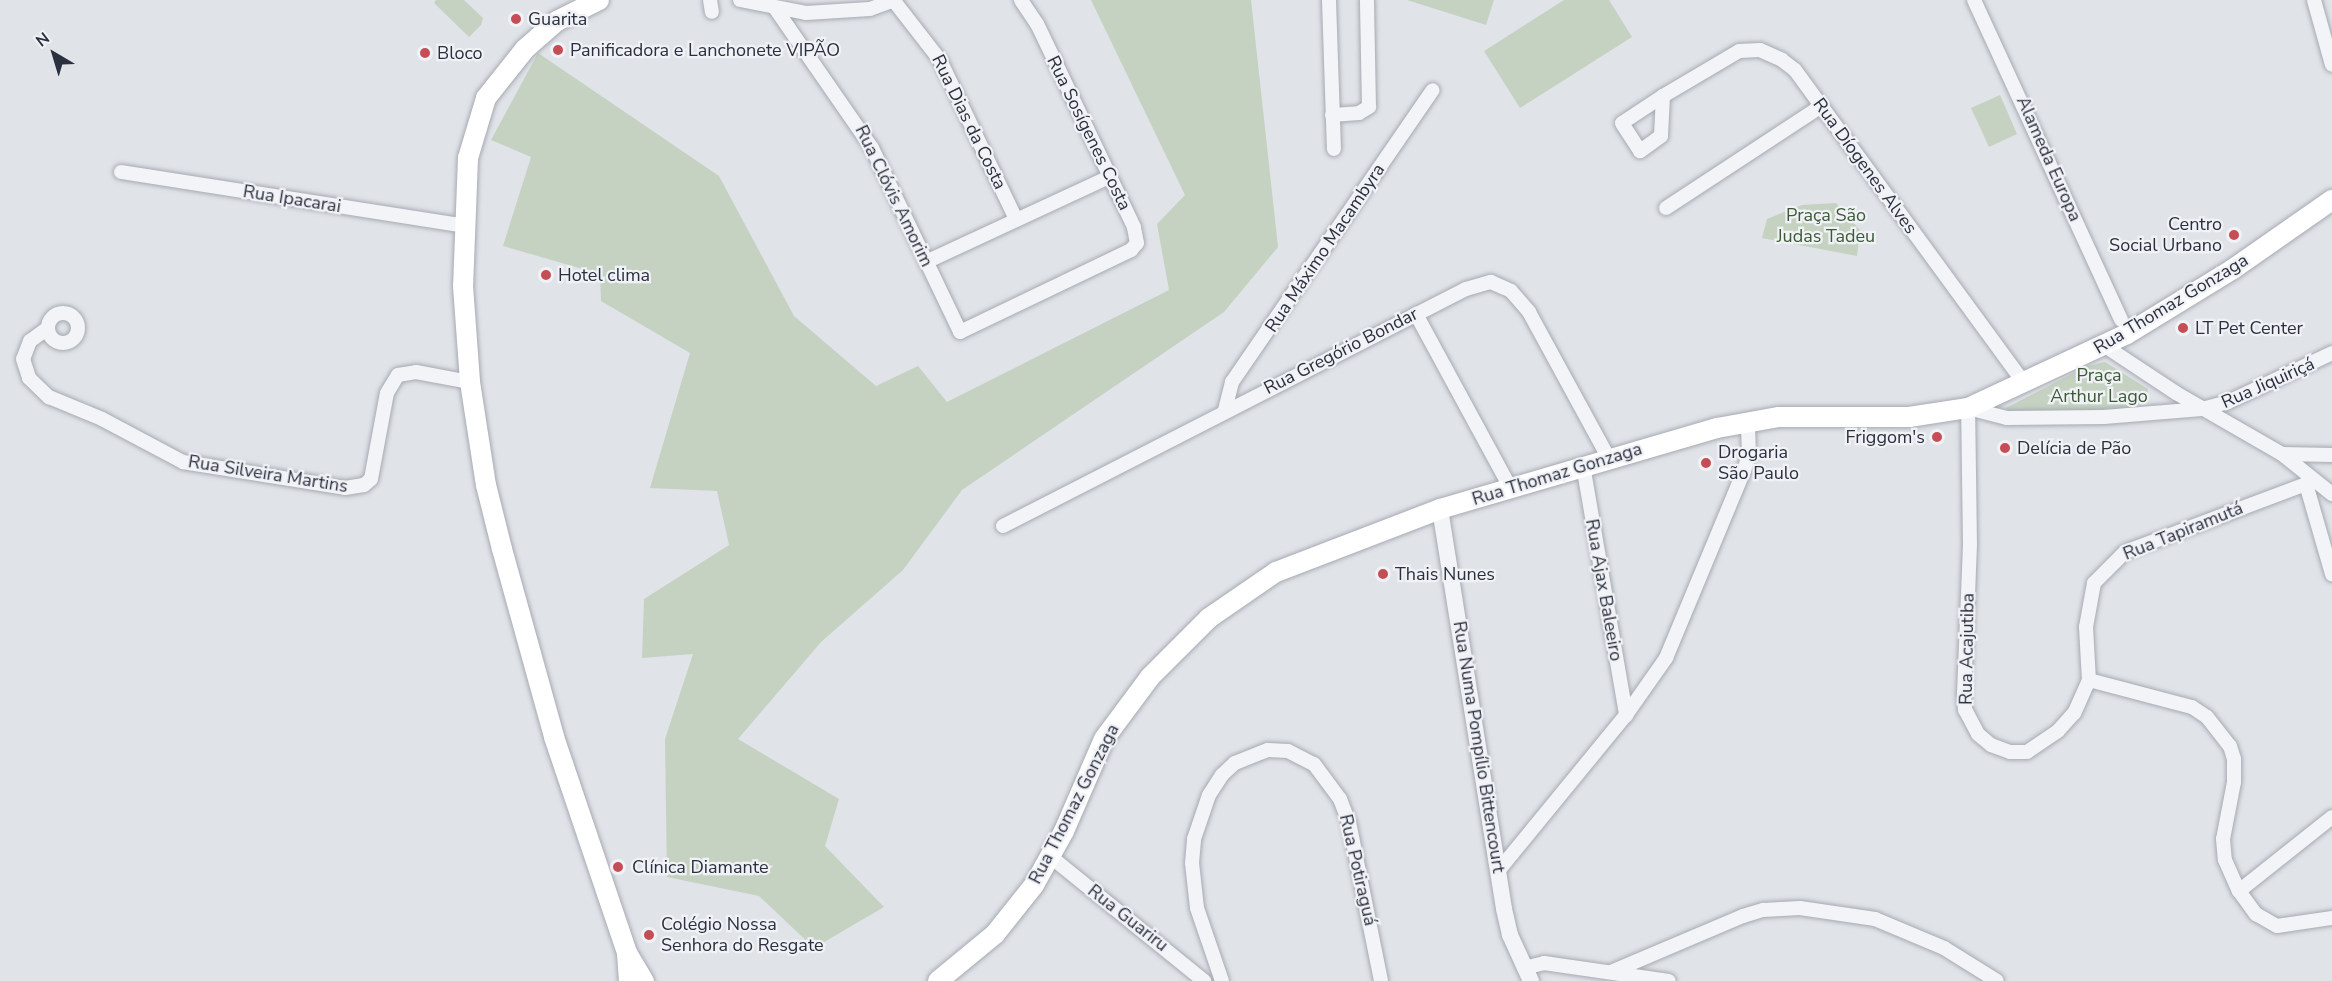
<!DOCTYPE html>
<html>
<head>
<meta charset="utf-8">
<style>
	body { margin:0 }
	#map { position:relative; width:2332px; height:981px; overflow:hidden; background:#e0e3e8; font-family:"Nunito Sans",sans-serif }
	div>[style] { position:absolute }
	.green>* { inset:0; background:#c5d2c2 }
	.roads { filter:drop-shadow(0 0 2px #a6aab2) drop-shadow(0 0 2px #a6aab2) }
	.minor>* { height:14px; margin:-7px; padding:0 7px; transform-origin:7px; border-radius:7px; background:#f3f4f7 }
	.minor>.ring { margin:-7px; padding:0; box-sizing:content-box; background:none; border:14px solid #f3f4f7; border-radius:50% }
	.tertiary>* { height:16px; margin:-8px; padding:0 8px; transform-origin:8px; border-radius:8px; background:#f3f4f7 }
	.secondary>* { height:20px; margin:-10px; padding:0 10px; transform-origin:10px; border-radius:10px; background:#fff }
	.dots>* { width:16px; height:16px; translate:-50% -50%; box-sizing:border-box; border:3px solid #f0f2f6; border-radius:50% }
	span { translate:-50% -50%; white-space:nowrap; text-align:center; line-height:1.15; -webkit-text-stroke:4.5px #f0f2f6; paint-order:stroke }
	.poi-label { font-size:18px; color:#2a303f }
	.left { translate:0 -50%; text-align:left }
	.right { translate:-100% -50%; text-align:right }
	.street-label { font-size:18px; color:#2a303f }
	.park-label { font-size:18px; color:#3c5938 }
	.north { position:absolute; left:24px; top:24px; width:60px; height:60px; -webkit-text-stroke:4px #f0f2f6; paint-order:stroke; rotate:322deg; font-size:16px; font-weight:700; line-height:24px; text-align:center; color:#2a303f }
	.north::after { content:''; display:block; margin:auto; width:21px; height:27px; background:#2a303f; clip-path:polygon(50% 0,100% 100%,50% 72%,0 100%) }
</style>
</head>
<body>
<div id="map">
	<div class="green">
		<i style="clip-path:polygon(436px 0,464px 0,483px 18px,481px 25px,469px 37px,434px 3px)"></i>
		<i style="clip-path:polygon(1091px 0,1251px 0,1278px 247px,1224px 312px,962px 490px,903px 570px,821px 642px,738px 739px,839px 799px,825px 846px,884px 907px,814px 948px,759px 896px,667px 877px,665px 739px,693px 654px,642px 658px,644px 599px,729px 545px,717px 491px,650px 488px,690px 353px,601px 301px,600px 274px,503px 246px,531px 157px,491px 140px,538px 53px,719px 176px,794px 316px,876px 386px,918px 366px,947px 402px,1169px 290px,1157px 224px,1185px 195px)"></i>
		<i style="clip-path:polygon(1407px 0,1494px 0,1486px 25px)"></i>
		<i style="clip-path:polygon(1564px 0,1609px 0,1632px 37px,1520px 108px,1484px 51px)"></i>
		<i style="clip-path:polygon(2000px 95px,2017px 134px,1989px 147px,1971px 108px)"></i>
		<i style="clip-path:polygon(1836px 203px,1860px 230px,1857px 256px,1762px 238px,1767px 219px,1802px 205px)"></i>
		<i style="clip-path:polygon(2105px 362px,2148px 389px,2146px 401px,2128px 409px,2010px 412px,2006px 408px,2087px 366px)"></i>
	</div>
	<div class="roads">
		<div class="minor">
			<i style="left:710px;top:0;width:12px;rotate:81deg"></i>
			<i style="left:740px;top:0;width:67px;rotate:11.1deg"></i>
			<i style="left:806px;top:13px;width:64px;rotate:-3.6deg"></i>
			<i style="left:870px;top:9px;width:27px;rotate:-20deg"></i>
			<i style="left:1329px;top:0;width:149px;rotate:88.1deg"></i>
			<i style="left:1974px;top:0;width:352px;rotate:65.3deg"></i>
			<i style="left:2314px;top:0;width:67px;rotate:74.5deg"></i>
			<i style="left:894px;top:1px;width:75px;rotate:52.1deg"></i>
			<i style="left:940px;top:60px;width:176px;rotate:64.5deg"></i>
			<i style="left:775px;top:8px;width:170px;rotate:55.3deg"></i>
			<i style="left:872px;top:148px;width:204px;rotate:64.4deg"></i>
			<i style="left:960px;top:332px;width:190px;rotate:-25.6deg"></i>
			<i style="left:1131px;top:250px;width:9px;rotate:-49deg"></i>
			<i style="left:1137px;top:243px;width:16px;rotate:-101deg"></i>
			<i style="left:1134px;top:227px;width:225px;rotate:-115.5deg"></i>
			<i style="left:1037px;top:24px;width:29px;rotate:-124deg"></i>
			<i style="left:1663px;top:96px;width:88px;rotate:-30.6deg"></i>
			<i style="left:1739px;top:51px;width:21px;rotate:-3deg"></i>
			<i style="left:1760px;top:50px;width:24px;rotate:24deg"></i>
			<i style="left:1782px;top:60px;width:16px;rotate:38deg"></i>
			<i style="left:1795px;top:70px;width:389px;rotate:53.8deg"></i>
			<i style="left:1663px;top:96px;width:40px;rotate:92.9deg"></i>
			<i style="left:1661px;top:136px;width:26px;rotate:144deg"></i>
			<i style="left:1640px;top:151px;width:33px;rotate:-123deg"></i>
			<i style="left:1622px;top:123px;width:49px;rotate:-33.4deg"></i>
			<i style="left:1332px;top:115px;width:27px;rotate:-4deg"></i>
			<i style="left:1359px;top:113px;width:12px;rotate:-31deg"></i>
			<i style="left:1369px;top:107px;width:107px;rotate:-91.1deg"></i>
			<i style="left:121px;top:172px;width:347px;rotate:8.9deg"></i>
			<i style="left:1666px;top:208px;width:186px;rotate:-33.3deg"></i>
			<i style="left:926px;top:262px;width:202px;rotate:-24.9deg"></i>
			<i class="ring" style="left:48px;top:313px;width:16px;height:16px"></i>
			<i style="left:1416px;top:314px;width:197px;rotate:61.5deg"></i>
			<i style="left:48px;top:328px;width:22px;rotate:144deg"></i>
			<i style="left:30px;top:341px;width:19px;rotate:111deg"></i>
			<i style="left:23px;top:359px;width:20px;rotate:72deg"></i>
			<i style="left:29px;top:378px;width:28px;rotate:44deg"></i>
			<i style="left:49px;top:397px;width:57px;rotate:22.5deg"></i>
			<i style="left:102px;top:419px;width:92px;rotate:28deg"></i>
			<i style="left:183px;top:462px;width:164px;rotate:9.1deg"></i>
			<i style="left:345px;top:488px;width:19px;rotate:-9deg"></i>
			<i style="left:364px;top:485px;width:9px;rotate:-41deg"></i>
			<i style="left:371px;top:479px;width:87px;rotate:-79.5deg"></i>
			<i style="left:387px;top:393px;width:21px;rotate:-59deg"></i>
			<i style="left:398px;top:375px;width:18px;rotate:-9deg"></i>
			<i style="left:416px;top:372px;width:55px;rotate:10.5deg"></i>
			<i style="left:2105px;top:346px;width:85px;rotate:33.5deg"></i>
			<i style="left:2176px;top:393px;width:122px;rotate:29.9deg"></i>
			<i style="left:2282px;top:454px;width:64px;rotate:38.7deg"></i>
			<i style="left:1225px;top:410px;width:29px;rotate:-76deg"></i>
			<i style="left:1232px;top:382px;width:354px;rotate:-55.5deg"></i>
			<i style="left:2282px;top:454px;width:50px;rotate:1.1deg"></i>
			<i style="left:1583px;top:465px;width:254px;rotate:80.2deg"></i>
			<i style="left:2310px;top:478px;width:7px;rotate:124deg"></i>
			<i style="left:2306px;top:484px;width:94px;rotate:73.9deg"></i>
			<i style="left:2306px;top:484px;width:193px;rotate:159.4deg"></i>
			<i style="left:2125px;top:552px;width:44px;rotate:135deg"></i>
			<i style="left:2094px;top:583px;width:45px;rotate:100.3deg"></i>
			<i style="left:2086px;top:627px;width:53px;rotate:86.8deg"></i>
			<i style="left:2089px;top:680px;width:36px;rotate:114deg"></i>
			<i style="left:2074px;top:713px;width:24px;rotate:132deg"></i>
			<i style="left:2058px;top:731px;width:37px;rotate:146deg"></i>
			<i style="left:2027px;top:752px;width:17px;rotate:180deg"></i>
			<i style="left:2010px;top:752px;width:20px;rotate:-160deg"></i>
			<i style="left:1991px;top:745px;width:17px;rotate:-140deg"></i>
			<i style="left:1978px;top:734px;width:27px;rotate:-118deg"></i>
			<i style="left:1965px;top:710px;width:16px;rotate:-94deg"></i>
			<i style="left:1964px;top:694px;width:149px;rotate:-87.7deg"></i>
			<i style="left:1970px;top:545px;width:137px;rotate:-90.8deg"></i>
			<i style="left:1968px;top:408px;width:40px;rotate:14.4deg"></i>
			<i style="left:2007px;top:418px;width:97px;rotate:-0.6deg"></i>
			<i style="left:2104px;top:417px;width:98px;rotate:-4.7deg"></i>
			<i style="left:2202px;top:409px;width:27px;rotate:-15deg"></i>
			<i style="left:2228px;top:402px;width:115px;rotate:-25.2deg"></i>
			<i style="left:1003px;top:526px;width:520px;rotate:-27.11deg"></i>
			<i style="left:1466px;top:289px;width:26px;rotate:-16deg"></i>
			<i style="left:1491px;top:282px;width:22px;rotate:24deg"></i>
			<i style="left:1511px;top:291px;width:28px;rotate:49deg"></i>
			<i style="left:1529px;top:312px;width:165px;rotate:61.4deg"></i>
			<i style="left:2089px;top:680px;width:106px;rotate:14.7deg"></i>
			<i style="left:2192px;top:707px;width:18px;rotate:34deg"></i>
			<i style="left:2207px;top:717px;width:37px;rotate:52deg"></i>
			<i style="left:2230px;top:746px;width:14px;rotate:73deg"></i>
			<i style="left:2234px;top:759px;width:23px;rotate:90deg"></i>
			<i style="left:2234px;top:782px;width:58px;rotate:100.9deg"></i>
			<i style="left:2223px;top:839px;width:21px;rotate:85deg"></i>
			<i style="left:2225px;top:860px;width:34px;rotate:66deg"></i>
			<i style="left:2239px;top:891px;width:29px;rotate:54deg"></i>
			<i style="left:2256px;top:914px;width:24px;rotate:30deg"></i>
			<i style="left:2277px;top:926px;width:56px;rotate:-8.3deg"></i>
			<i style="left:1051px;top:857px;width:197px;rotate:39deg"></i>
			<i style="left:1499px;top:870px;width:200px;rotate:-50.7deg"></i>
			<i style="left:1626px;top:715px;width:70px;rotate:-54.9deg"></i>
			<i style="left:1666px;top:658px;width:203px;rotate:-67.4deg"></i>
			<i style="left:1744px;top:471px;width:17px;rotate:-73deg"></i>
			<i style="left:1749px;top:455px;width:34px;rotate:-92deg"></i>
			<i style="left:2239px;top:891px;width:119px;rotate:-38.5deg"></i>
			<i style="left:1524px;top:968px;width:21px;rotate:-14deg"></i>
			<i style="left:1544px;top:963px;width:126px;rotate:8.2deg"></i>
			<i style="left:1611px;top:972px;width:143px;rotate:-23deg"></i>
			<i style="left:1743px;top:916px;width:21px;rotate:-17deg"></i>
			<i style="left:1763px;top:910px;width:37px;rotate:-3deg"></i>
			<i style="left:1800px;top:908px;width:76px;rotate:8.3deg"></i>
			<i style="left:1875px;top:919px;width:75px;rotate:22.8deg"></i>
			<i style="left:1944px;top:948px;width:62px;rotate:31.9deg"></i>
			<i style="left:1222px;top:981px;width:77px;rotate:-108.9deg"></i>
			<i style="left:1197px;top:908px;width:45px;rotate:-96.3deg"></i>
			<i style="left:1192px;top:863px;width:24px;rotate:-85deg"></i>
			<i style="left:1194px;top:839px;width:46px;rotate:-71.2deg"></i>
			<i style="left:1209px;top:795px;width:24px;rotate:-57deg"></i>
			<i style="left:1222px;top:775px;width:18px;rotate:-43deg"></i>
			<i style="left:1235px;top:763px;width:35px;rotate:-22deg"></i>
			<i style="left:1268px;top:750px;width:20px;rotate:3deg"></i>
			<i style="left:1288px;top:751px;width:29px;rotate:27deg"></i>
			<i style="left:1314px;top:764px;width:44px;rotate:53.4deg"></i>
			<i style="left:1340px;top:799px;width:25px;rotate:69deg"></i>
			<i style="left:1349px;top:822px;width:162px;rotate:78.6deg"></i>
		</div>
		<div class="tertiary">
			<i style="left:1440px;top:509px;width:405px;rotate:80.9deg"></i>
			<i style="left:1504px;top:909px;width:27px;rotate:77deg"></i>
			<i style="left:1510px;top:935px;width:51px;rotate:65.5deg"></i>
		</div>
		<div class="secondary">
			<i style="left:599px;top:0;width:47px;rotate:153.4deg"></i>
			<i style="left:557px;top:21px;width:43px;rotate:138.8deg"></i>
			<i style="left:525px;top:49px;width:63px;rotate:128.5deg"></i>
			<i style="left:486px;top:98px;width:63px;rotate:106.7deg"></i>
			<i style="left:468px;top:158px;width:128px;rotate:92.2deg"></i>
			<i style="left:463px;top:286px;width:96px;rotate:85.8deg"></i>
			<i style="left:470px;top:382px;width:104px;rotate:81.2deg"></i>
			<i style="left:486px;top:485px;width:66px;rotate:76deg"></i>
			<i style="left:502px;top:549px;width:195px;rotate:74.5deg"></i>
			<i style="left:554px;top:737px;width:228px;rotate:71.3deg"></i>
			<i style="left:627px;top:953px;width:33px;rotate:59deg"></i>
			<i style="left:627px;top:953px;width:28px;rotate:86deg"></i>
			<i style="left:938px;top:981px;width:74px;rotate:-39.5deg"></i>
			<i style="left:995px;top:934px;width:63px;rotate:-51.5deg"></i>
			<i style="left:1034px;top:885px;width:62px;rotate:-60.9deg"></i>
			<i style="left:1064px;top:831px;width:100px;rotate:-66.5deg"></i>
			<i style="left:1104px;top:739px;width:77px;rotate:-53.4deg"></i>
			<i style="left:1150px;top:677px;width:83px;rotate:-45deg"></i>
			<i style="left:1209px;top:618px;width:81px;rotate:-34.5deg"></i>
			<i style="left:1276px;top:572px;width:176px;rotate:-21deg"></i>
			<i style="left:1440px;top:509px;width:289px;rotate:-16.3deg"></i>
			<i style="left:1717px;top:428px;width:63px;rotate:-10.1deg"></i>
			<i style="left:1779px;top:417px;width:130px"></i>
			<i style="left:1909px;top:417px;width:60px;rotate:-8.7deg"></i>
			<i style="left:1968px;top:408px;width:175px;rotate:-25deg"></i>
			<i style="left:2127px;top:334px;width:124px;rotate:-31.5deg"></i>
			<i style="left:2233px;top:269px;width:121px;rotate:-34.9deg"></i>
		</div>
	</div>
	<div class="dots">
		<i style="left:516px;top:19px;background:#c54e56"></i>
		<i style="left:558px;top:50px;background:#c54e56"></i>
		<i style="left:425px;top:53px;background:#c54e56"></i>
		<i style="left:2234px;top:235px;background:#c54e56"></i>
		<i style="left:546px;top:275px;background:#c54e56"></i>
		<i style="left:2183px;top:328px;background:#c54e56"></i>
		<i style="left:1937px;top:437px;background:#c54e56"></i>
		<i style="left:2005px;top:448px;background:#c54e56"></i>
		<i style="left:1706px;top:463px;background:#c54e56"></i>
		<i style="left:1383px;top:574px;background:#c54e56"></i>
		<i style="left:618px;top:867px;background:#c54e56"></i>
		<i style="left:649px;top:935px;background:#c54e56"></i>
	</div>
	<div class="poi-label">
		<span class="left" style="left:528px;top:19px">Guarita</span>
		<span class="left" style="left:570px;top:50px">Panificadora e Lanchonete VIPÃO</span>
		<span class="left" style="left:437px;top:53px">Bloco</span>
		<span class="right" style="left:2222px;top:235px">Centro<br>Social Urbano</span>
		<span class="left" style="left:558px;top:275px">Hotel clima</span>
		<span class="left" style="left:2195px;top:328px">LT Pet Center</span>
		<span class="right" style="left:1925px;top:437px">Friggom's</span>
		<span class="left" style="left:2017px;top:448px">Delícia de Pão</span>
		<span class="left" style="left:1718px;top:463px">Drogaria<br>São Paulo</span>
		<span class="left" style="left:1395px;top:574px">Thais Nunes</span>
		<span class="left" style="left:632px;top:867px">Clínica Diamante</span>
		<span class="left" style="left:661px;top:935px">Colégio Nossa<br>Senhora do Resgate</span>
	</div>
	<div class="street-label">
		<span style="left:969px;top:122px;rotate:64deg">Rua Dias da Costa</span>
		<span style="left:1089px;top:133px;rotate:64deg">Rua Sosígenes Costa</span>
		<span style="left:2049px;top:159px;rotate:66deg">Alameda Europa</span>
		<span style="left:1865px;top:166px;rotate:54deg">Rua Díogenes Alves</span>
		<span style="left:894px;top:196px;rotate:64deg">Rua Clóvis Amorim</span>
		<span style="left:292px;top:199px;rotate:9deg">Rua Ipacarai</span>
		<span style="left:1325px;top:248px;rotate:-56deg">Rua Máximo Macambyra</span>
		<span style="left:2171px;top:304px;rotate:-31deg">Rua Thomaz Gonzaga</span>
		<span style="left:1341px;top:351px;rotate:-27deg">Rua Gregório Bondar</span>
		<span style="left:2268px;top:383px;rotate:-24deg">Rua Jiquiriçá</span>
		<span style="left:268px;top:474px;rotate:9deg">Rua Silveira Martins</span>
		<span style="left:1557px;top:474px;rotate:-17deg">Rua Thomaz Gonzaga</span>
		<span style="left:2183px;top:531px;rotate:-22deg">Rua Tapiramutá</span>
		<span style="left:1604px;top:590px;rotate:80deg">Rua Ajax Baleeiro</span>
		<span style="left:1967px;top:649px;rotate:-89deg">Rua Acajutiba</span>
		<span style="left:1479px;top:747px;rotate:81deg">Rua Numa Pompílio Bittencourt</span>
		<span style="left:1074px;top:804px;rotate:-63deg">Rua Thomaz Gonzaga</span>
		<span style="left:1358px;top:870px;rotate:77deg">Rua Potiraguá</span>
		<span style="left:1128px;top:918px;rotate:38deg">Rua Guariru</span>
	</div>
	<div class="park-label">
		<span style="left:1826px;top:226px">Praça São<br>Judas Tadeu</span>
		<span style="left:2099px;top:386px">Praça<br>Arthur Lago</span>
	</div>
	<div class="north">N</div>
</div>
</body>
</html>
